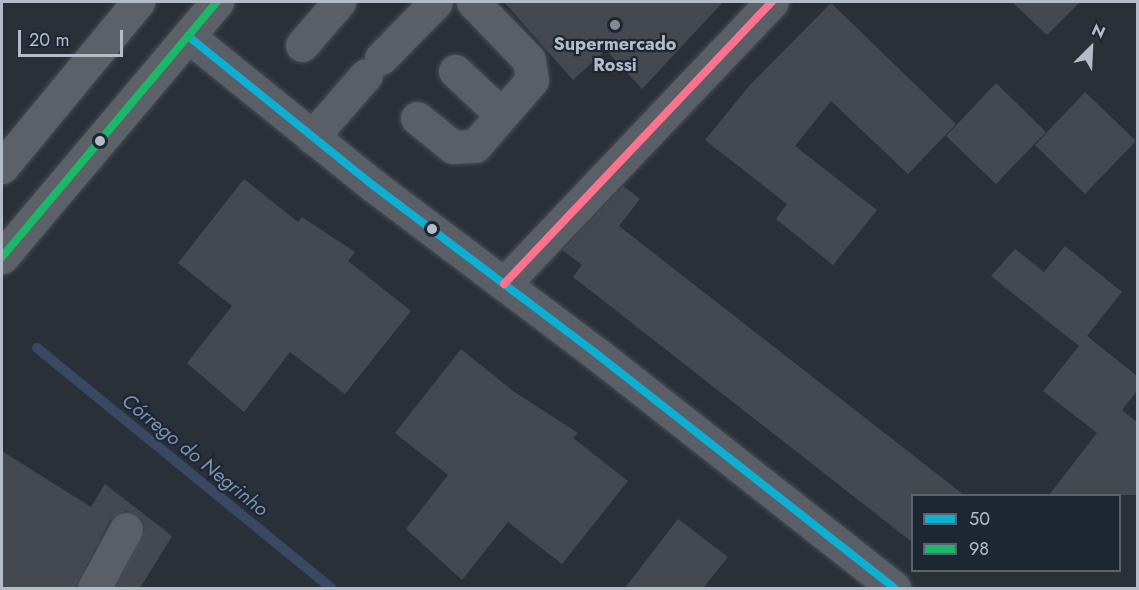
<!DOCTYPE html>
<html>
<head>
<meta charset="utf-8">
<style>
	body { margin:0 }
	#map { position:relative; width:1139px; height:590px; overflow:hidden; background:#2a3038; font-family:Jost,sans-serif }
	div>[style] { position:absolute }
	.stream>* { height:10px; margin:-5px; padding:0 5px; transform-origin:5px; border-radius:5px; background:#384963 }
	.building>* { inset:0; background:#444950 }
	.roads { filter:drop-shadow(0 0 2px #484c53) drop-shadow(0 0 2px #484c53) }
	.minor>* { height:33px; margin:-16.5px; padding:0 16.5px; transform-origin:16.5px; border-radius:16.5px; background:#5a5e66 }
	.major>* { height:33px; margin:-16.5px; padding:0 16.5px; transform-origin:16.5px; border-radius:16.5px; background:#5c6168 }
	.bus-1>* { height:8px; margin:-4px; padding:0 4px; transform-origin:4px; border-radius:4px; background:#0dafd3 }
	.bus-2>* { height:8px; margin:-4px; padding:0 4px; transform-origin:4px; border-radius:4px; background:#1ab867 }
	.bus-3>* { height:8px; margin:-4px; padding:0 4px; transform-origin:4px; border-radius:4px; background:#fc738d }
	.dots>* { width:16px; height:16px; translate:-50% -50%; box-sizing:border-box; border:3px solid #1d2633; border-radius:50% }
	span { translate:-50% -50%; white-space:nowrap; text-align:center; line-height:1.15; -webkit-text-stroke:4.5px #1d2633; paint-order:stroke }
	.poi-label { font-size:18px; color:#b4bcc9; font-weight:700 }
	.water-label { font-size:20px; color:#7c92b1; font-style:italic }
	.frame { position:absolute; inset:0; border:3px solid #b4bcc9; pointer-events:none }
	.legend { position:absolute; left:911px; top:494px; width:210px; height:78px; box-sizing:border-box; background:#1d2633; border:2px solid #59626f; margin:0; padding:8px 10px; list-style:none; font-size:18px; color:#b4bcc9 }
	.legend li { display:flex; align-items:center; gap:12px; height:30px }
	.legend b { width:30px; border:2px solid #59626f }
	.north { position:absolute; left:1061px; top:18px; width:60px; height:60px; -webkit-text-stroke:4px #1d2633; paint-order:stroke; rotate:24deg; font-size:16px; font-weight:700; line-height:24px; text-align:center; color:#b4bcc9 }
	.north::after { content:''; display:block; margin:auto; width:21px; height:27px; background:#b4bcc9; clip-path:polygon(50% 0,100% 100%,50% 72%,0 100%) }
	.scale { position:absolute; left:18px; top:30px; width:105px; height:27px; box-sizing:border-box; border:3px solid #b4bcc9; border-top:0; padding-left:8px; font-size:18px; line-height:21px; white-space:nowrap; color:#b4bcc9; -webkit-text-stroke:4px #1d2633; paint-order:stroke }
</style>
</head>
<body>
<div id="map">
	<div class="stream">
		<i style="left:37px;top:348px;width:380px;rotate:39.2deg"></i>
	</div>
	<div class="building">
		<i style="clip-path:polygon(504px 2px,723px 2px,642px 89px,606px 50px,573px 80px)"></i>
		<i style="clip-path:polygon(1012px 2px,1080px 2px,1047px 35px)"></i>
		<i style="clip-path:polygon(831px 3px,956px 124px,908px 174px,831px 101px,795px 146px,877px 210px,833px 265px,776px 219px,787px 204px,705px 140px,749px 86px)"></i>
		<i style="clip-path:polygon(996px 83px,1046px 132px,996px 184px,946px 136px)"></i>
		<i style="clip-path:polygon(1085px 92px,1136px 141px,1085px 194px,1035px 145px)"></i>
		<i style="clip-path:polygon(244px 179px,298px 222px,302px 217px,355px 252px,348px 261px,411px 311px,345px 394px,290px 352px,244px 412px,187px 363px,232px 306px,178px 263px)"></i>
		<i style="clip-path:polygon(623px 186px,640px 199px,619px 226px,964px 495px,912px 495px,912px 542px,573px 277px,582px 265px,562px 250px)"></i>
		<i style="clip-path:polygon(1065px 246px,1122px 292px,1087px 336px,1137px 376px,1137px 391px,1122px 410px,1137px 422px,1137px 495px,1049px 495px,1097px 433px,1043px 391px,1079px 346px,991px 276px,1015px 249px,1044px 272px)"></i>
		<i style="clip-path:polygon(461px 349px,513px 391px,578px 433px,573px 438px,628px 481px,562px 564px,508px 522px,462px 580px,406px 529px,448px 475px,395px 433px)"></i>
		<i style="clip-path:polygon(2px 451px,91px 507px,105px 484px,172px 536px,140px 588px,115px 588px,145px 529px,142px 519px,126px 510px,110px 520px,75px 588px,2px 588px)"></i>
		<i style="clip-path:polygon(678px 519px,728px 557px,703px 588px,625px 588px)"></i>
	</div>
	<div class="roads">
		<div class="minor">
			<i style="left:188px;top:36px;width:239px;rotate:38.9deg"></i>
			<i style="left:374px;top:186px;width:279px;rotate:37deg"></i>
			<i style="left:597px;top:354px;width:378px;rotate:38.2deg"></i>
			<i style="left:302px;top:45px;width:57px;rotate:-49.3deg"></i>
			<i style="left:381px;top:58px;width:78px;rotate:-45.5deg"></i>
			<i style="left:455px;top:71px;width:64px;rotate:43.1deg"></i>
			<i style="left:417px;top:118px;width:46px;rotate:38.9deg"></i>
			<i style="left:453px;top:147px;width:22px;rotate:-3deg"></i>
			<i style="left:475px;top:146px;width:87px;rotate:-49.2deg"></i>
			<i style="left:532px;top:80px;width:20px;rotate:-99deg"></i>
			<i style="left:529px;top:60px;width:81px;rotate:-134deg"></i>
			<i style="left:312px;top:137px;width:82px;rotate:-48.9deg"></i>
			<i style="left:504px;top:284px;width:389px;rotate:-46.5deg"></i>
			<i style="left:94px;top:588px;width:67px;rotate:-61.5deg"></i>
		</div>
		<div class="major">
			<i style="left:2px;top:167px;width:214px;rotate:-50.5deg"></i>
			<i style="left:2px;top:257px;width:334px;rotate:-49.9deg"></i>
		</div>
	</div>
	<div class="bus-1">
		<i style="left:188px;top:36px;width:239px;rotate:38.9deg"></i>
		<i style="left:374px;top:186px;width:279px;rotate:37deg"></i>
		<i style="left:597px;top:354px;width:378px;rotate:38.2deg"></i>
	</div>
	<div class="bus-2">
		<i style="left:2px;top:257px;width:334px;rotate:-49.9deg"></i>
	</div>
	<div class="bus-3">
		<i style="left:504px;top:284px;width:389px;rotate:-46.5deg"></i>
	</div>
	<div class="dots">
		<i style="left:615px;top:25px;background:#848b96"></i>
		<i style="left:100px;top:141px;background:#b4bcc9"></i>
		<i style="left:432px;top:229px;background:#b4bcc9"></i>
	</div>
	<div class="poi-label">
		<span style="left:615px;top:55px">Supermercado<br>Rossi</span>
	</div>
	<div class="water-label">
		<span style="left:195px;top:455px;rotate:39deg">Córrego do Negrinho</span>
	</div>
	<div class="frame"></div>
	<ul class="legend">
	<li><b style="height:8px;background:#0dafd3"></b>50</li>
	<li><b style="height:8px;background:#1ab867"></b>98</li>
	</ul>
	<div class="north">N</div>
	<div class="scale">20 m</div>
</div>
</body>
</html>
